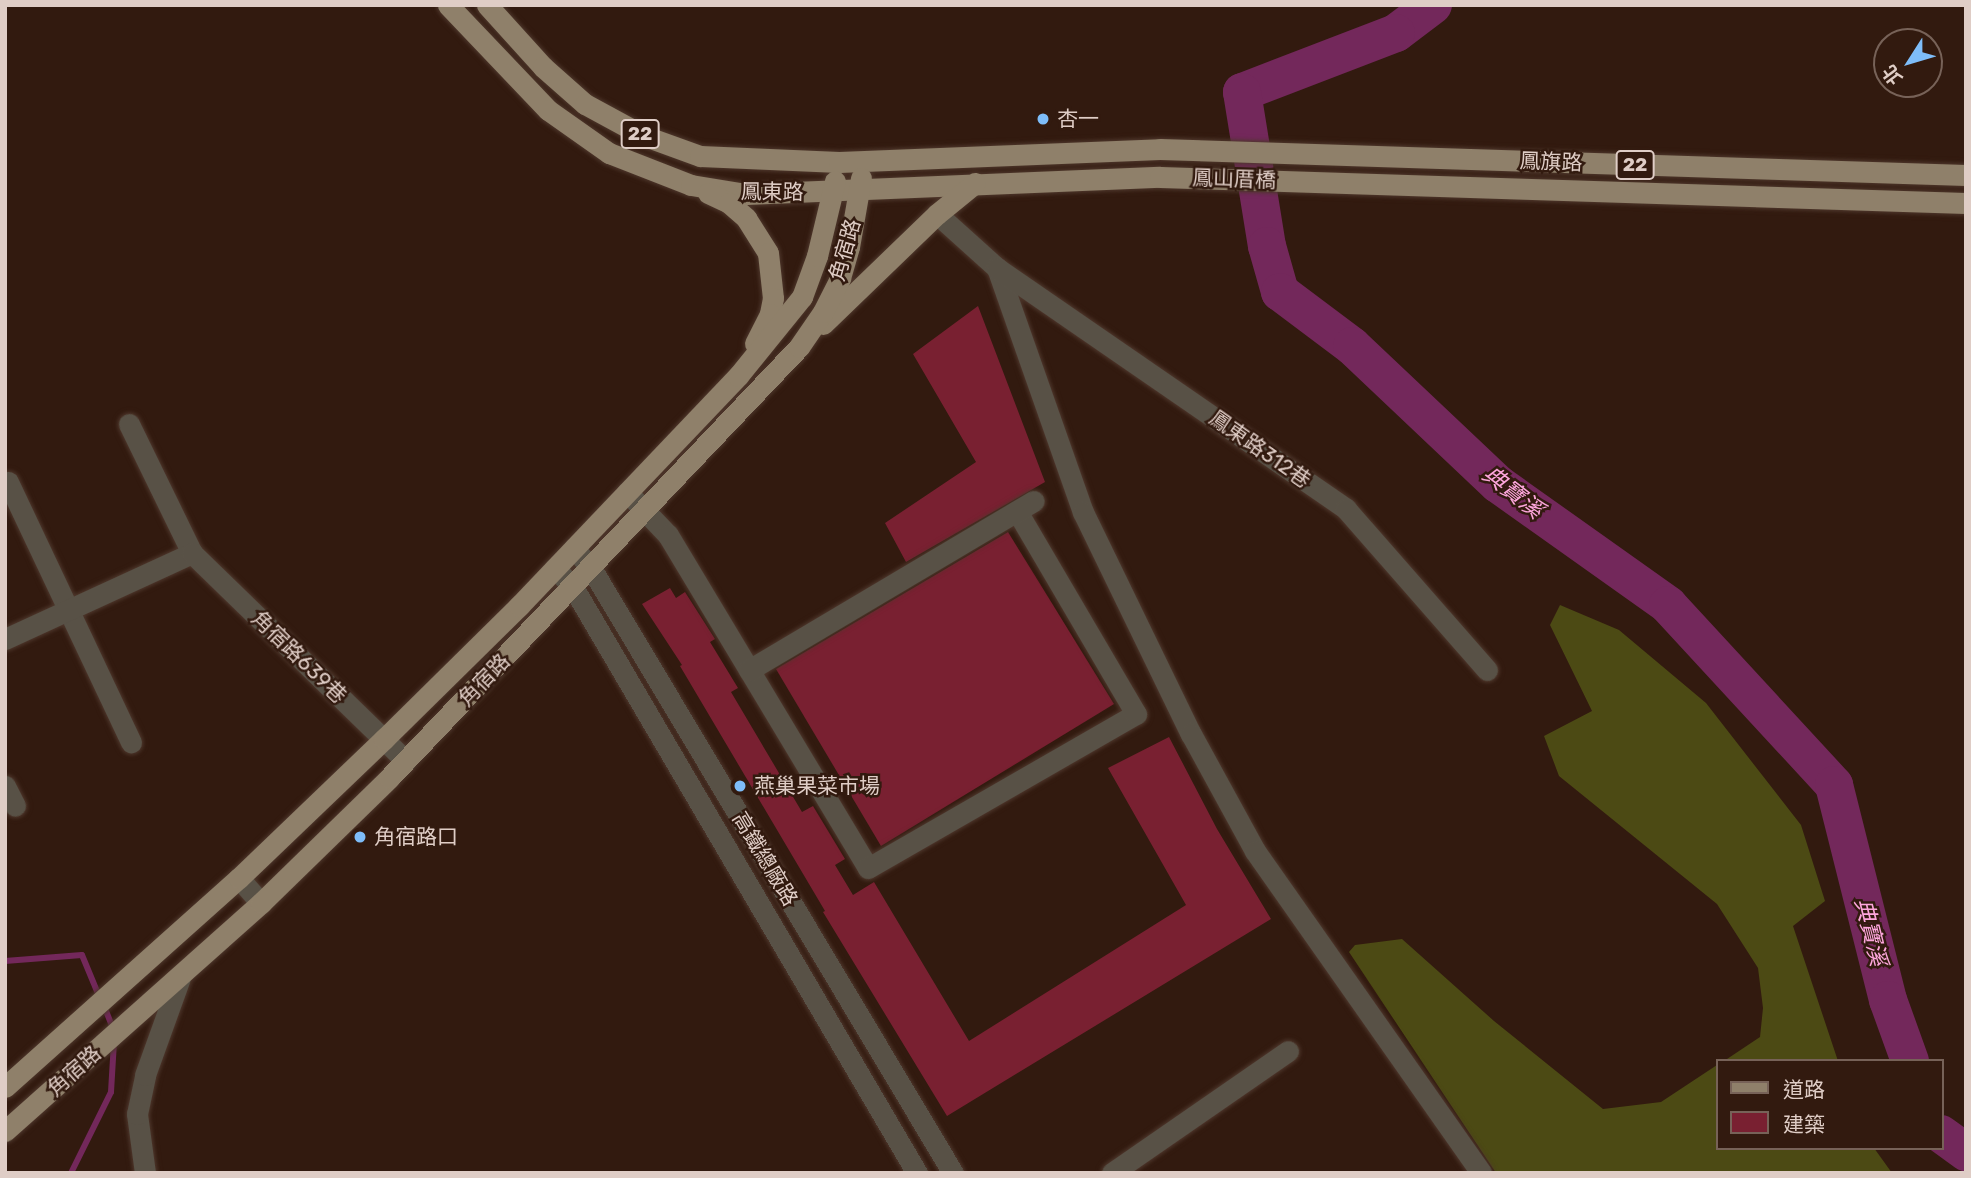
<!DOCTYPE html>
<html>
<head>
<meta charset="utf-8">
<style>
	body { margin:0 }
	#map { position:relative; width:1971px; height:1178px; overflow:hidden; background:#321a0f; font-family:Rubik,"Noto Sans TC",sans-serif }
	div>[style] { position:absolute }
	.forest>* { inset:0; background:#4c4a14 }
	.stream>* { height:6px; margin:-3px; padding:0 3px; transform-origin:3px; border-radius:3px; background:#73285b }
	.river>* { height:38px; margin:-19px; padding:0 19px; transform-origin:19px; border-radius:19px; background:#73285b }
	.building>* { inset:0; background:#792031 }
	.roads { filter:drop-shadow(0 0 2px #4e372c) drop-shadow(0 0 2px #4e372c) }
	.minor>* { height:21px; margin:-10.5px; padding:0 10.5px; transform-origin:10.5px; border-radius:10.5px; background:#585146 }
	.major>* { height:21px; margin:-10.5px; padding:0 10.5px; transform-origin:10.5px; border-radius:10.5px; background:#8f806a }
	.dots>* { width:19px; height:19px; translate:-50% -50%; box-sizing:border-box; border:4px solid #321a0f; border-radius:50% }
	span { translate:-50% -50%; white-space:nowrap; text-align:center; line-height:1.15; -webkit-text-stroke:5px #321a0f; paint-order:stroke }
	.shield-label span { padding:2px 5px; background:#321a0f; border:2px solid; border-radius:5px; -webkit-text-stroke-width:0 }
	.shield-label { font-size:19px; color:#dfcdc6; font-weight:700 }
	.poi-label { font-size:21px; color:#dfcdc6 }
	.left { translate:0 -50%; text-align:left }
	.street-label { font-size:21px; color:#dfcdc6 }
	.water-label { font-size:23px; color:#fda6dc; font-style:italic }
	.frame { position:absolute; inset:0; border:7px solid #dfcdc6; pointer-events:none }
	.legend { position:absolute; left:1716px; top:1059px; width:228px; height:91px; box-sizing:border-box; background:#321a0f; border:2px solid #776258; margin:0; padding:9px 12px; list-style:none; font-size:21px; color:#dfcdc6 }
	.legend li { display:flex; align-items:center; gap:14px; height:35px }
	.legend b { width:35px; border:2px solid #776258 }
	.north { position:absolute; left:1873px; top:28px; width:70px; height:70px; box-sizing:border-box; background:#321a0f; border:2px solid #776258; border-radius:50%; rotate:233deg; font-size:19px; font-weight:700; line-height:28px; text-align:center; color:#dfcdc6 }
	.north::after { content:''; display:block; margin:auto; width:24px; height:32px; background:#7ebdf9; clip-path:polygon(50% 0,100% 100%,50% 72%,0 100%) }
</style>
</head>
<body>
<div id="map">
	<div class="forest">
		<i style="clip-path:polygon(1560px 605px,1619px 630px,1706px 703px,1801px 825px,1825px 901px,1793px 926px,1838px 1061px,1724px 1061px,1760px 1037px,1763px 1008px,1758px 968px,1717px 904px,1559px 776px,1544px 736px,1592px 711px,1550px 625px)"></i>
		<i style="clip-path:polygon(1402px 939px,1494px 1021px,1603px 1109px,1661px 1102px,1717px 1065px,1717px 1148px,1874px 1148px,1892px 1173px,1496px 1173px,1349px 952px,1355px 945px)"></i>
	</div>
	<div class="stream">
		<i style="left:5px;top:961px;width:77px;rotate:-4.5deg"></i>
		<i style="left:82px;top:955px;width:44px;rotate:67.5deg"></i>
		<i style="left:104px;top:1006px;width:24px;rotate:68deg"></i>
		<i style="left:71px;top:1173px;width:90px;rotate:-63.7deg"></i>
		<i style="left:111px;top:1092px;width:50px;rotate:-86.6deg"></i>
	</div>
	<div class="river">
		<i style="left:1433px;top:5px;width:46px;rotate:142.9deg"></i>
		<i style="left:1396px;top:33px;width:165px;rotate:159deg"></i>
		<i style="left:1242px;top:92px;width:156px;rotate:80.8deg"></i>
		<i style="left:1267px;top:246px;width:48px;rotate:74.2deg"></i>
		<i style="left:1280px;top:292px;width:90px;rotate:36.9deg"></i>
		<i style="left:1352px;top:346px;width:201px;rotate:43.4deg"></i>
		<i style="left:1498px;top:484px;width:209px;rotate:35.4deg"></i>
		<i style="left:1668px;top:605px;width:245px;rotate:47.3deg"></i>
		<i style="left:1834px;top:785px;width:222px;rotate:75.9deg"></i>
		<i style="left:1888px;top:1000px;width:65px;rotate:70.2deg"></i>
		<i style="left:1941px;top:1134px;width:31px;rotate:36deg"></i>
	</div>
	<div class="building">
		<i style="clip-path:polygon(978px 306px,1045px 482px,906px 562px,885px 523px,976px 462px,913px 354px)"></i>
		<i style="clip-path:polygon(1008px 532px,1114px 704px,881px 846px,776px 669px)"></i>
		<i style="clip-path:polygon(670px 588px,676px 598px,685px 592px,715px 639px,710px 642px,738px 688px,731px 692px,802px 812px,813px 806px,845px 859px,835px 865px,853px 895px,874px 882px,969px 1041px,1186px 905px,1108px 768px,1169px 737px,1217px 829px,1271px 919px,947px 1116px,823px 912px,825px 911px,680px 666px,682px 665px,642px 604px)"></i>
	</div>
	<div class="roads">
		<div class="minor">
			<i style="left:937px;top:214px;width:81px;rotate:42deg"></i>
			<i style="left:997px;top:268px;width:259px;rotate:70.6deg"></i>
			<i style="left:1083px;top:512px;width:247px;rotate:64.1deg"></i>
			<i style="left:1191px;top:734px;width:133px;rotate:61.3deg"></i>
			<i style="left:1255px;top:851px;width:393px;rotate:54.9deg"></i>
			<i style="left:997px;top:268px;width:424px;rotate:34.6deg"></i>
			<i style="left:1346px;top:509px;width:214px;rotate:48.8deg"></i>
			<i style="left:129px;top:424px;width:144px;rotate:64deg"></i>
			<i style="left:8px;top:482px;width:288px;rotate:64.7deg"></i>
			<i style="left:627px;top:492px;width:59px;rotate:46.4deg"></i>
			<i style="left:668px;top:535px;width:388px;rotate:59deg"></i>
			<i style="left:868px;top:868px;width:309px;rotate:-29.9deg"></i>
			<i style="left:1136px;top:714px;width:235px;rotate:-120.4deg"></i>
			<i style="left:574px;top:548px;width:26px;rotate:50deg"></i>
			<i style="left:591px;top:568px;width:705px;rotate:59.11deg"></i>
			<i style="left:555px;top:568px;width:26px;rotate:47deg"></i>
			<i style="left:573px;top:587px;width:680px;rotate:59.59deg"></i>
			<i style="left:5px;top:639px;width:206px;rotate:-24.7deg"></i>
			<i style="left:192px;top:553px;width:298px;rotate:44.2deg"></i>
			<i style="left:749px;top:670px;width:331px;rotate:-30.7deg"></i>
			<i style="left:5px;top:786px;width:22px;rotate:63deg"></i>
			<i style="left:239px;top:878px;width:33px;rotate:49deg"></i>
			<i style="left:145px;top:1173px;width:60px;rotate:-97.7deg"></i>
			<i style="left:137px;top:1114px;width:40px;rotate:-78deg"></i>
			<i style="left:145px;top:1075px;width:103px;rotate:-70.2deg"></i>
			<i style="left:1112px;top:1173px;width:214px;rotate:-34.7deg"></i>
		</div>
		<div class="major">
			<i style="left:448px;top:5px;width:145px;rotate:46.4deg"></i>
			<i style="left:548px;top:110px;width:75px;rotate:35.2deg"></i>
			<i style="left:609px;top:153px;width:88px;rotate:21.3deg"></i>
			<i style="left:691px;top:185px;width:56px;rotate:9.3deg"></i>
			<i style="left:746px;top:194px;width:414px;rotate:-2.4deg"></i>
			<i style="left:1160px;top:177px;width:806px;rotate:1.85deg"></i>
			<i style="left:487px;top:5px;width:84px;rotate:47.9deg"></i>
			<i style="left:543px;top:67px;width:56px;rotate:41.4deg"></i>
			<i style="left:585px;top:104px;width:65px;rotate:28.5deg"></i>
			<i style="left:642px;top:135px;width:62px;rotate:19.9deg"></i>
			<i style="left:700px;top:156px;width:139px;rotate:2.5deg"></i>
			<i style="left:839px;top:162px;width:321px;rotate:-2.3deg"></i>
			<i style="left:1160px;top:149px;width:806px;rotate:1.85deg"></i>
			<i style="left:708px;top:193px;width:23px;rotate:25deg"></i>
			<i style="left:729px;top:203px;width:23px;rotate:41deg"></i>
			<i style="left:746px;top:218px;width:41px;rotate:57.8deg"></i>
			<i style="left:768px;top:253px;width:45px;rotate:83.7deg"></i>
			<i style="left:773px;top:298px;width:16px;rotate:101deg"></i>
			<i style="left:770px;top:314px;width:33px;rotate:117deg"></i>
			<i style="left:823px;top:324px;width:158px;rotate:-44deg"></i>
			<i style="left:937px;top:214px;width:49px;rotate:-39.2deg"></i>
			<i style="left:5px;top:1087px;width:314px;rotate:-41.8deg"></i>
			<i style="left:239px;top:878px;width:201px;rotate:-43.8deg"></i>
			<i style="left:384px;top:739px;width:190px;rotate:-44.6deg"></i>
			<i style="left:519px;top:606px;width:318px;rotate:-46.4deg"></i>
			<i style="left:738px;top:376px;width:102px;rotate:-51deg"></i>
			<i style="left:802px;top:297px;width:44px;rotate:-69.9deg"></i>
			<i style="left:817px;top:256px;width:77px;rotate:-76.5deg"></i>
			<i style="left:5px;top:1131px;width:343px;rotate:-41.7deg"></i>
			<i style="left:261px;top:903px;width:179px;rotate:-44.3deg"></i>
			<i style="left:389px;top:778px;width:595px;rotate:-46.43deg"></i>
			<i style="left:799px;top:347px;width:42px;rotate:-55.6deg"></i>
			<i style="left:823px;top:312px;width:38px;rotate:-63deg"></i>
			<i style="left:840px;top:278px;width:32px;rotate:-74deg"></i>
			<i style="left:849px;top:247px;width:70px;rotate:-80.1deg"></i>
		</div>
	</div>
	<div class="dots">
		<i style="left:1043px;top:119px;background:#7ebdf9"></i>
		<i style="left:740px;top:786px;background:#7ebdf9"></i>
		<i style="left:360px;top:837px;background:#7ebdf9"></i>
	</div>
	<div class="shield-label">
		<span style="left:640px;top:134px">22</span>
		<span style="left:1635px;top:165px">22</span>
	</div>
	<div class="poi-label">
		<span class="left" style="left:1057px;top:119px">杏一</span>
		<span class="left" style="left:754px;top:786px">燕巢果菜市場</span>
		<span class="left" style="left:374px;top:837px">角宿路口</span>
	</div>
	<div class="street-label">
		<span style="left:1551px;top:162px;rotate:2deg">鳳旗路</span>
		<span style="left:1234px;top:179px;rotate:2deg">鳳山厝橋</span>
		<span style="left:772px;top:192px;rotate:1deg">鳳東路</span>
		<span style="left:845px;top:250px;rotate:-74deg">角宿路</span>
		<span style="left:1260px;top:449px;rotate:35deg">鳳東路312巷</span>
		<span style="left:299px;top:657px;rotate:44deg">角宿路639巷</span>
		<span style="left:484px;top:680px;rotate:-46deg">角宿路</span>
		<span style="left:765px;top:859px;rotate:59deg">高鐵總廠路</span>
		<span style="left:74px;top:1071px;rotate:-42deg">角宿路</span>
	</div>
	<div class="water-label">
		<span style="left:1513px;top:492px;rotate:38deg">典寶溪</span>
		<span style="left:1871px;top:932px;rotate:76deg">典寶溪</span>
	</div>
	<div class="frame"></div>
	<ul class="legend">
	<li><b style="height:9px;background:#8f806a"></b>道路</li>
	<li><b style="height:19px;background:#792031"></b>建築</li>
	</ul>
	<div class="north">北</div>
</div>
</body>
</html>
